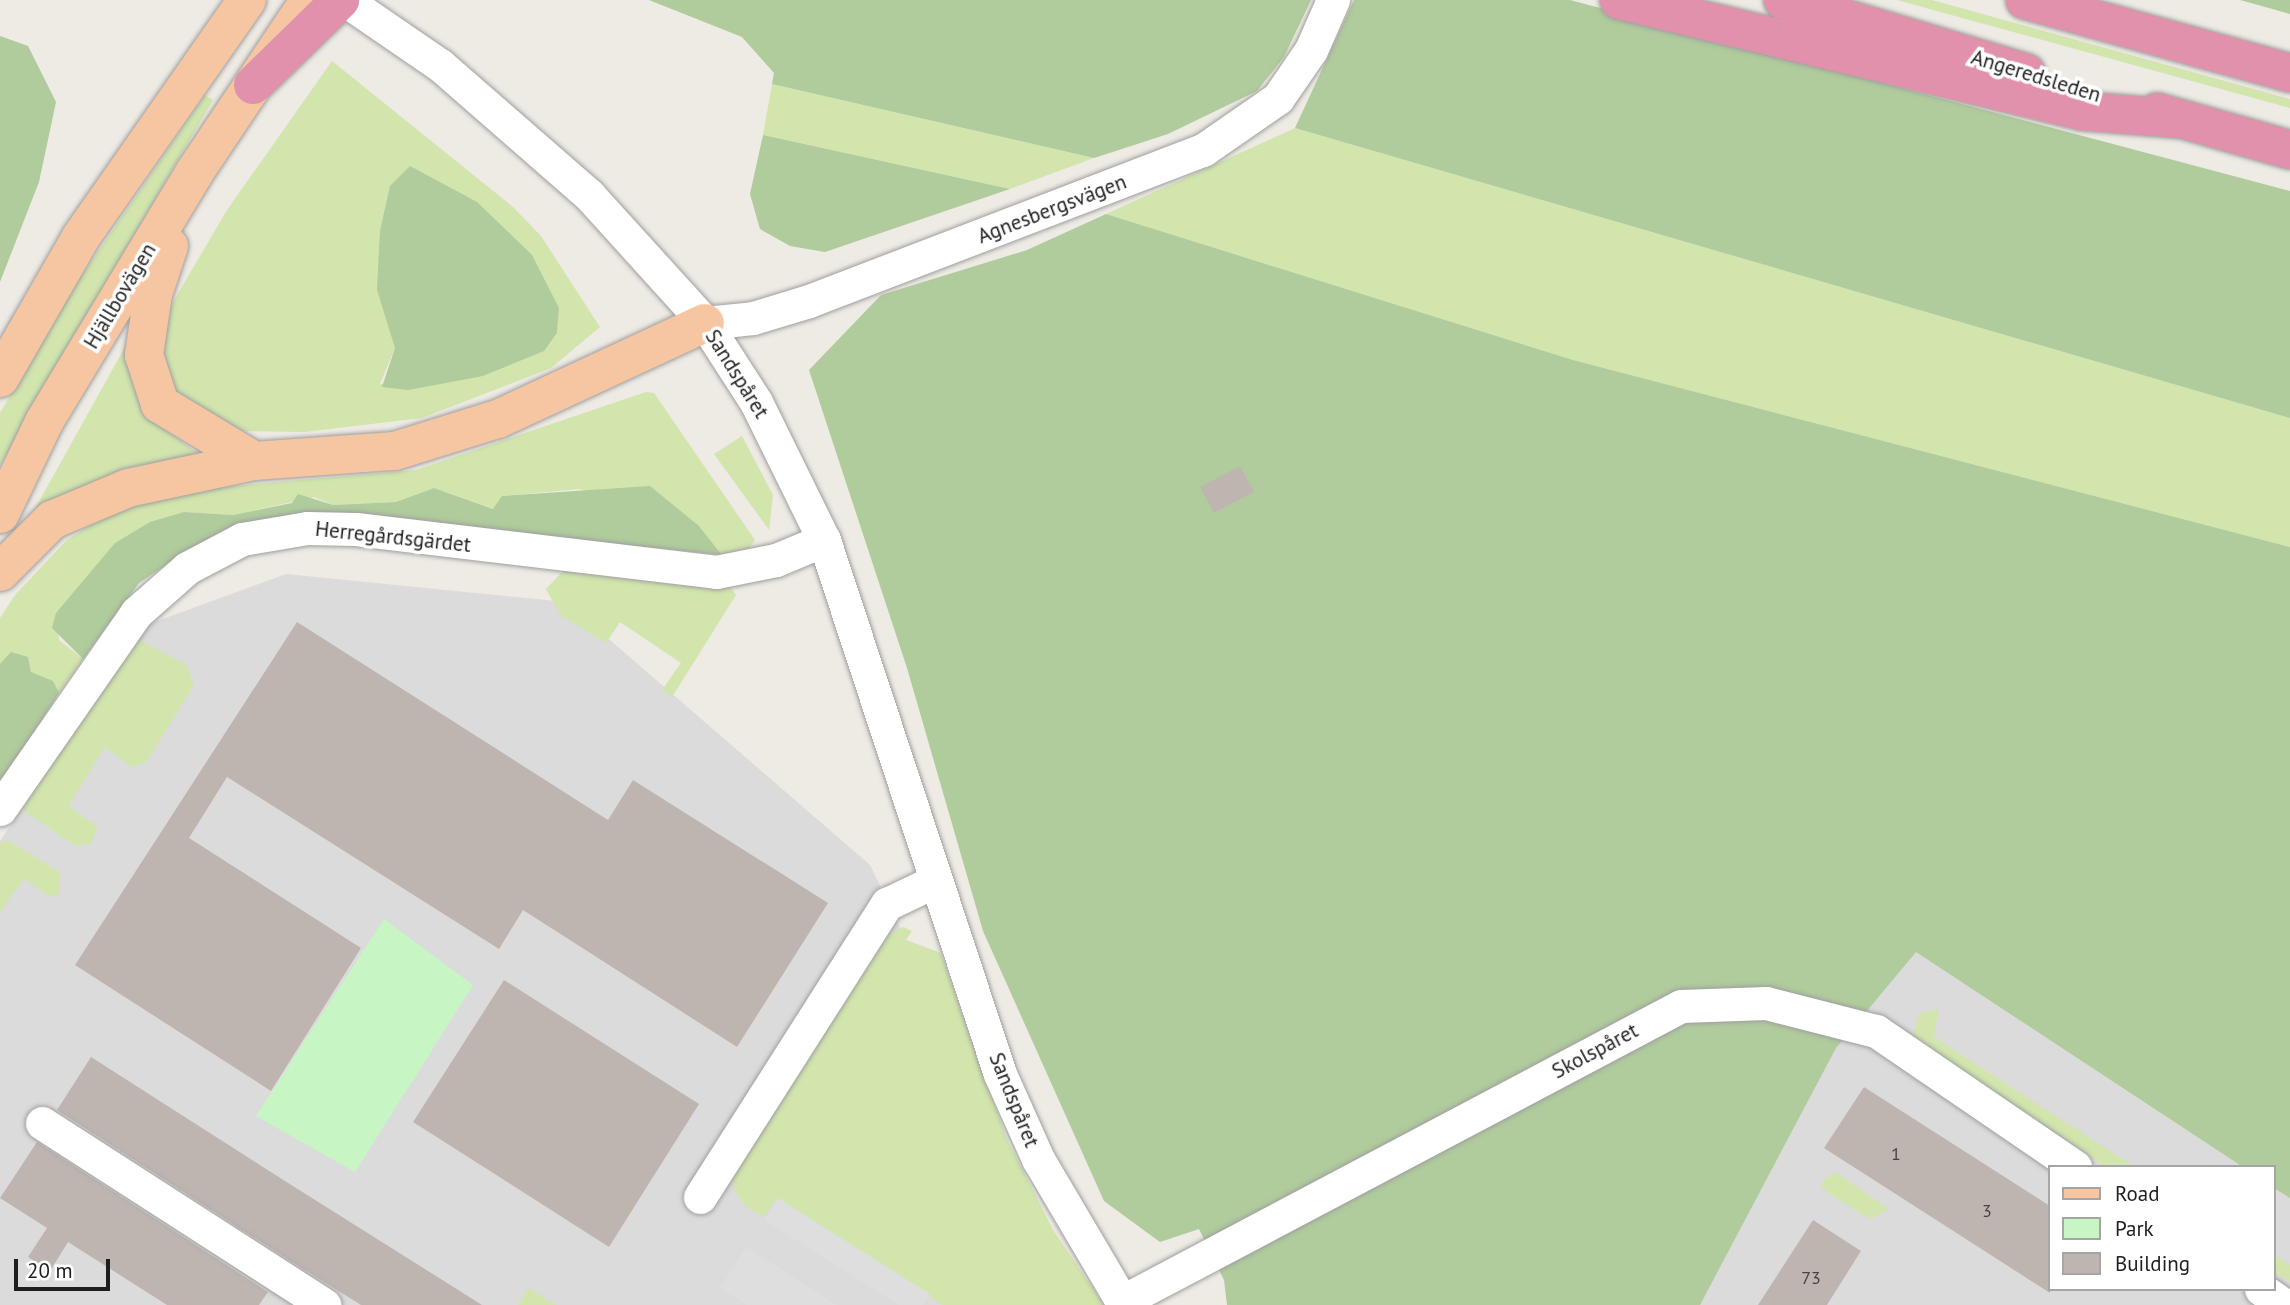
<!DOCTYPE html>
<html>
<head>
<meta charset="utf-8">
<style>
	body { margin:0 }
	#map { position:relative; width:2290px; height:1305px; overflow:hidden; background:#eeeae4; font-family:"PT Sans",sans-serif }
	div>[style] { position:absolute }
	.residential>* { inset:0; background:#dcdbdb }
	.grass>* { inset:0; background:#d1e5ad }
	.forest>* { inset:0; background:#b0cb9c }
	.park>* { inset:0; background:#c7f6c4 }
	.parking>* { inset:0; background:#dedede }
	.building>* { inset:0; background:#beb5b1 }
	.roads { filter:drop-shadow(0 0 2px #9f9f9f) drop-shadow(0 0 2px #9f9f9f) }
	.minor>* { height:33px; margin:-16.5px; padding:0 16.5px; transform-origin:16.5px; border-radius:16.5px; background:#fff }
	.major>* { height:38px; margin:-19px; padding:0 19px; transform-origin:19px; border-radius:19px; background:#f6c6a2 }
	.highway>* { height:38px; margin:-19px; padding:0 19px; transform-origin:19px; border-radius:19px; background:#e191ab }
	span { translate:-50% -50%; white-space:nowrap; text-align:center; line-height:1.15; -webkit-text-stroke:7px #fff; paint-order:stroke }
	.number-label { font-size:18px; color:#464443 }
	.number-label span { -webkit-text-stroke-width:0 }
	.street-label { font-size:21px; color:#1e1e1e }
	.legend { position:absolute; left:2048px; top:1165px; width:228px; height:126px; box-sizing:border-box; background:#fff; border:2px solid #a5a5a5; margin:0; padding:9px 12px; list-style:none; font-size:21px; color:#1e1e1e }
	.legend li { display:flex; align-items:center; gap:14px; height:35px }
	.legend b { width:35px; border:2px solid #a5a5a5 }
	.scale { position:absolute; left:14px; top:1259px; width:96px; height:32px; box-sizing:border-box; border:4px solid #1e1e1e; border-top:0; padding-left:9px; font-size:21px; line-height:24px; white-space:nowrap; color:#1e1e1e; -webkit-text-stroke:5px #fff; paint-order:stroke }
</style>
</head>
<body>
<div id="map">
	<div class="residential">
		<i style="clip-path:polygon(286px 574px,566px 602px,870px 865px,1080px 1305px,0 1305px,0 841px,149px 624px)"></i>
		<i style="clip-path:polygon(1891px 936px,2272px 1167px,2050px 1167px,2050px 1289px,2274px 1289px,2274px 1168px,2290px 1178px,2290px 1305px,1655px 1305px)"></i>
	</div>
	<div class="grass">
		<i style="clip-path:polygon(1897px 0,1932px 0,2290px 99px,2290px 108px)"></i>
		<i style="clip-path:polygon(evenodd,332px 61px,513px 207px,541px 236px,600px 327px,551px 368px,422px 418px,304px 432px,235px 431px,181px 399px,171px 384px,163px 363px,166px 314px,227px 210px,332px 61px,559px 308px,557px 333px,543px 351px,483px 376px,380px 384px,395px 348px,559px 308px)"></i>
		<i style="clip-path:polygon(772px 84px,1094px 158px,1010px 189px,763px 135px)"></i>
		<i style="clip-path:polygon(205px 95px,213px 100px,0 465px,0 413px,78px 281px)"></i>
		<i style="clip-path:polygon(1295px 128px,2290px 418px,2290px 547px,1573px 360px,1106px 214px)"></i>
		<i style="clip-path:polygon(125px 347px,151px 419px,200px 455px,31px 516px)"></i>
		<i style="clip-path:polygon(646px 392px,654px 393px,755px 540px,748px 550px,722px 555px,699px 526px,579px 489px,503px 496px,494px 509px,434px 488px,396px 502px,333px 505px,314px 497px,233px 515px,184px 512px,81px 585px,56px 613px,59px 640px,83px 659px,59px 693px,31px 672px,28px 657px,0 664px,0 618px,15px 595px,67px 540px,117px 508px,186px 490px,416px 470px)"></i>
		<i style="clip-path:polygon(742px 436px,773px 495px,769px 530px,714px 454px)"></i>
		<i style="clip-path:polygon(564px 570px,731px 588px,736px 595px,672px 697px,662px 690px,681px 663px,620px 622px,606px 643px,561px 616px,546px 589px)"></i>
		<i style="clip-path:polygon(136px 638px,186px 665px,194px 685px,146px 763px,131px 767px,105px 747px,68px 806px,98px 827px,91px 844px,76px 846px,24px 811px,26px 799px)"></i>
		<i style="clip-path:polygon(7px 840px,60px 872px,60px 893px,51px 897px,24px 879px,0 912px,0 843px)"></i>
		<i style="clip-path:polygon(903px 927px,912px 931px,906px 940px,941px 953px,1006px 1137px,1053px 1230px,1104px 1305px,943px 1305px,777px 1199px,764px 1217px,745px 1206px,734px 1189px,731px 1172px,887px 934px)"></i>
		<i style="clip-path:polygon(1939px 1009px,1934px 1037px,2135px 1167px,2106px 1167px,1912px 1039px,1919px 1013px)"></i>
		<i style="clip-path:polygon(1834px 1172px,1846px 1179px,1888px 1209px,1870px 1219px,1827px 1192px,1820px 1184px)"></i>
		<i style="clip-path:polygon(2274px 1255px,2290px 1265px,2290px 1281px,2274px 1273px)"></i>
		<i style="clip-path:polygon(529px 1288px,556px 1305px,518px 1305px)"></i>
	</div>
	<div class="forest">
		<i style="clip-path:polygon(649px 0,1311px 0,1284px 57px,1257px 91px,1168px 134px,1094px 158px,772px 84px,774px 73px,742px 37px)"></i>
		<i style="clip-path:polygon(1354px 0,1570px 0,2290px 191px,2290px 418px,1295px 128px)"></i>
		<i style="clip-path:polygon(2240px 0,2290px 0,2290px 14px,2269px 8px)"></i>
		<i style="clip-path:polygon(0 36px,28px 46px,56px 102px,39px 182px,0 282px)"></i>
		<i style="clip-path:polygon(763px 135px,1010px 189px,825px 252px,790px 246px,760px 229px,750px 194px)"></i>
		<i style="clip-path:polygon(410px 166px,477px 202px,532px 255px,559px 308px,557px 333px,544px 351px,483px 376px,408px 390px,382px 387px,395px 348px,377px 290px,380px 231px,390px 186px)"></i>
		<i style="clip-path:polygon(1106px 214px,1573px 360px,2290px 547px,2290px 1198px,2274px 1188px,2274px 1167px,2243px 1167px,1916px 952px,1836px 1048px,1700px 1305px,1227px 1305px,1224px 1280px,1199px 1229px,1160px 1242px,1104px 1201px,983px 931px,907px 668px,809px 370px,881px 295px,1027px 250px)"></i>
		<i style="clip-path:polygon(650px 486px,699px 526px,722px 555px,539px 536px,196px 545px,139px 583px,83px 659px,52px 628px,56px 613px,115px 543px,150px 522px,184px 512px,233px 515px,292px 503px,298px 494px,333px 505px,396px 502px,434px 488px,493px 509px,502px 496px)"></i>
		<i style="clip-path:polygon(11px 652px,28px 657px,31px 672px,53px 681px,59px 693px,0 786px,0 664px)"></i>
	</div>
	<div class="park">
		<i style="clip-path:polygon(384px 919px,473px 985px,355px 1172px,256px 1116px)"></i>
	</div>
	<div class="parking">
		<i style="clip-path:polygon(778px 1198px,930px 1294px,923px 1305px,899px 1305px,764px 1220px)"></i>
		<i style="clip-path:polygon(746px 1247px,837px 1305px,747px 1305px,720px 1288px)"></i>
	</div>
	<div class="building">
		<i style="clip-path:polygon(1240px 466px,1254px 492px,1214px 513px,1200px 487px)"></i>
		<i style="clip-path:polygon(297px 622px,608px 820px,633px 780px,828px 903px,737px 1047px,523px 910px,499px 949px,227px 777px,189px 838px,361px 948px,271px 1091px,75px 965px)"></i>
		<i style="clip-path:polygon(504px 980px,699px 1104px,609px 1247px,413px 1122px)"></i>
		<i style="clip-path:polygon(91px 1057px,285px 1181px,482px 1305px,361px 1305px,289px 1260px,57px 1110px)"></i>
		<i style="clip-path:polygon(1864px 1087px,2050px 1206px,2050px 1293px,1824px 1148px)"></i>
		<i style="clip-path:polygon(37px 1142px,268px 1292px,259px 1305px,167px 1305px,68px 1242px,50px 1271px,28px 1257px,47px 1228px,0 1198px)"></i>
		<i style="clip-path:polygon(1813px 1220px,1861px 1251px,1827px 1305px,1758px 1305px)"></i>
	</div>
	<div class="roads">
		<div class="minor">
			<i style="left:345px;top:0;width:115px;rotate:34.4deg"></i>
			<i style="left:440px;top:65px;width:198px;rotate:41.1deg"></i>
			<i style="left:589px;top:195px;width:173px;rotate:47.8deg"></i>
			<i style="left:705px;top:323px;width:94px;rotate:57.2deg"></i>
			<i style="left:756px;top:402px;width:154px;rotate:63.8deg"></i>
			<i style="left:824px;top:540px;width:562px;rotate:71.76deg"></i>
			<i style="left:1000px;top:1074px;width:93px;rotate:65.9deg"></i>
			<i style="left:1038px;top:1159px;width:169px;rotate:59.5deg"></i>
			<i style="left:705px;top:323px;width:48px;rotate:-5.9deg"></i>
			<i style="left:753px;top:318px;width:59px;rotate:-16.9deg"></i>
			<i style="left:809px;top:301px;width:422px;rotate:-21deg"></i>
			<i style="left:1203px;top:150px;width:91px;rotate:-34.7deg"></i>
			<i style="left:1278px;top:98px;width:58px;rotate:-55.5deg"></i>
			<i style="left:1311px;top:50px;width:55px;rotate:-66.3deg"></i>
			<i style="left:0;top:809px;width:239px;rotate:-55.2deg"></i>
			<i style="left:136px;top:613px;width:68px;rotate:-41.4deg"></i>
			<i style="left:187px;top:568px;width:62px;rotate:-27.8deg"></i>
			<i style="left:242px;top:539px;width:66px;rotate:-9.6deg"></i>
			<i style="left:307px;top:528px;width:49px;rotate:1.2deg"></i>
			<i style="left:356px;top:529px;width:363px;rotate:6.8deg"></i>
			<i style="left:716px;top:572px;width:61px;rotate:-11.3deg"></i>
			<i style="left:776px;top:560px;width:52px;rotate:-22.6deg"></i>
			<i style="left:42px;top:1123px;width:336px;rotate:32.8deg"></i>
			<i style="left:700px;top:1197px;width:348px;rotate:-57.5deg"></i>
			<i style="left:887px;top:904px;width:53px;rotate:-25.6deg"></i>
			<i style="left:2261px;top:1289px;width:28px;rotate:35deg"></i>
			<i style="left:1121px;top:1302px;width:633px;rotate:-27.86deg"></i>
			<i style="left:1681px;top:1006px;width:85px;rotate:-2deg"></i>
			<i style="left:1766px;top:1003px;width:114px;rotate:14.3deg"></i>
			<i style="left:1876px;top:1031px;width:241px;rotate:34.3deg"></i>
		</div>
		<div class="major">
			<i style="left:169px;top:246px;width:51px;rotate:108.4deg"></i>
			<i style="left:153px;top:294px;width:62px;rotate:98.4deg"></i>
			<i style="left:144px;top:355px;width:52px;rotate:71.9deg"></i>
			<i style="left:160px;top:404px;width:110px;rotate:31.2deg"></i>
			<i style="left:0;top:378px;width:163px;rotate:-60.1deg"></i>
			<i style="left:81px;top:237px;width:289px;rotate:-55deg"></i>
			<i style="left:0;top:514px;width:102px;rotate:-64.4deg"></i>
			<i style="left:44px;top:422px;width:291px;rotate:-58.9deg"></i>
			<i style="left:194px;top:173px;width:208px;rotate:-56.2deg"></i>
			<i style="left:0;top:572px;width:74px;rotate:-45deg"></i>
			<i style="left:52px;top:520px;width:82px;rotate:-22.8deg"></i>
			<i style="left:128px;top:488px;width:129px;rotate:-12.1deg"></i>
			<i style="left:254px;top:461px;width:141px;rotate:-4.1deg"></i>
			<i style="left:395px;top:451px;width:108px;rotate:-17.3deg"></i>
			<i style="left:498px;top:419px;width:228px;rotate:-24.9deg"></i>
		</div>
		<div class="highway">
			<i style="left:1619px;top:0;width:475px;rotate:13.5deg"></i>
			<i style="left:2081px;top:111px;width:100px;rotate:4.6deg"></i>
			<i style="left:1783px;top:0;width:254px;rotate:16.7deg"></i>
			<i style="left:2025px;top:0;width:275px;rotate:15.4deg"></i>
			<i style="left:253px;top:85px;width:122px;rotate:-44.3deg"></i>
			<i style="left:2157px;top:112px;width:138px;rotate:15.9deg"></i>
		</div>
	</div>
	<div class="number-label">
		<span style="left:1896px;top:1154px">1</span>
		<span style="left:1987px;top:1211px">3</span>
		<span style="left:1811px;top:1278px">73</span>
	</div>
	<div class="street-label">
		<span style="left:2036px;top:76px;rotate:17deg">Angeredsleden</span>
		<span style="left:1052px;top:209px;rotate:-21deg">Agnesbergsvägen</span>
		<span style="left:120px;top:296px;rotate:-59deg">Hjällbovägen</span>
		<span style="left:737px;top:374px;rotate:58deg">Sandspåret</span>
		<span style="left:393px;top:537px;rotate:6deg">Herregårdsgärdet</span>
		<span style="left:1595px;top:1051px;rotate:-28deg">Skolspåret</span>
		<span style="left:1014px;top:1100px;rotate:68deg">Sandspåret</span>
	</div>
	<ul class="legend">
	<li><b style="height:9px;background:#f6c6a2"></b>Road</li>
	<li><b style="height:19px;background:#c7f6c4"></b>Park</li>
	<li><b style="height:19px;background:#beb5b1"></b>Building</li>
	</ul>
	<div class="scale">20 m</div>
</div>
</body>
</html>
